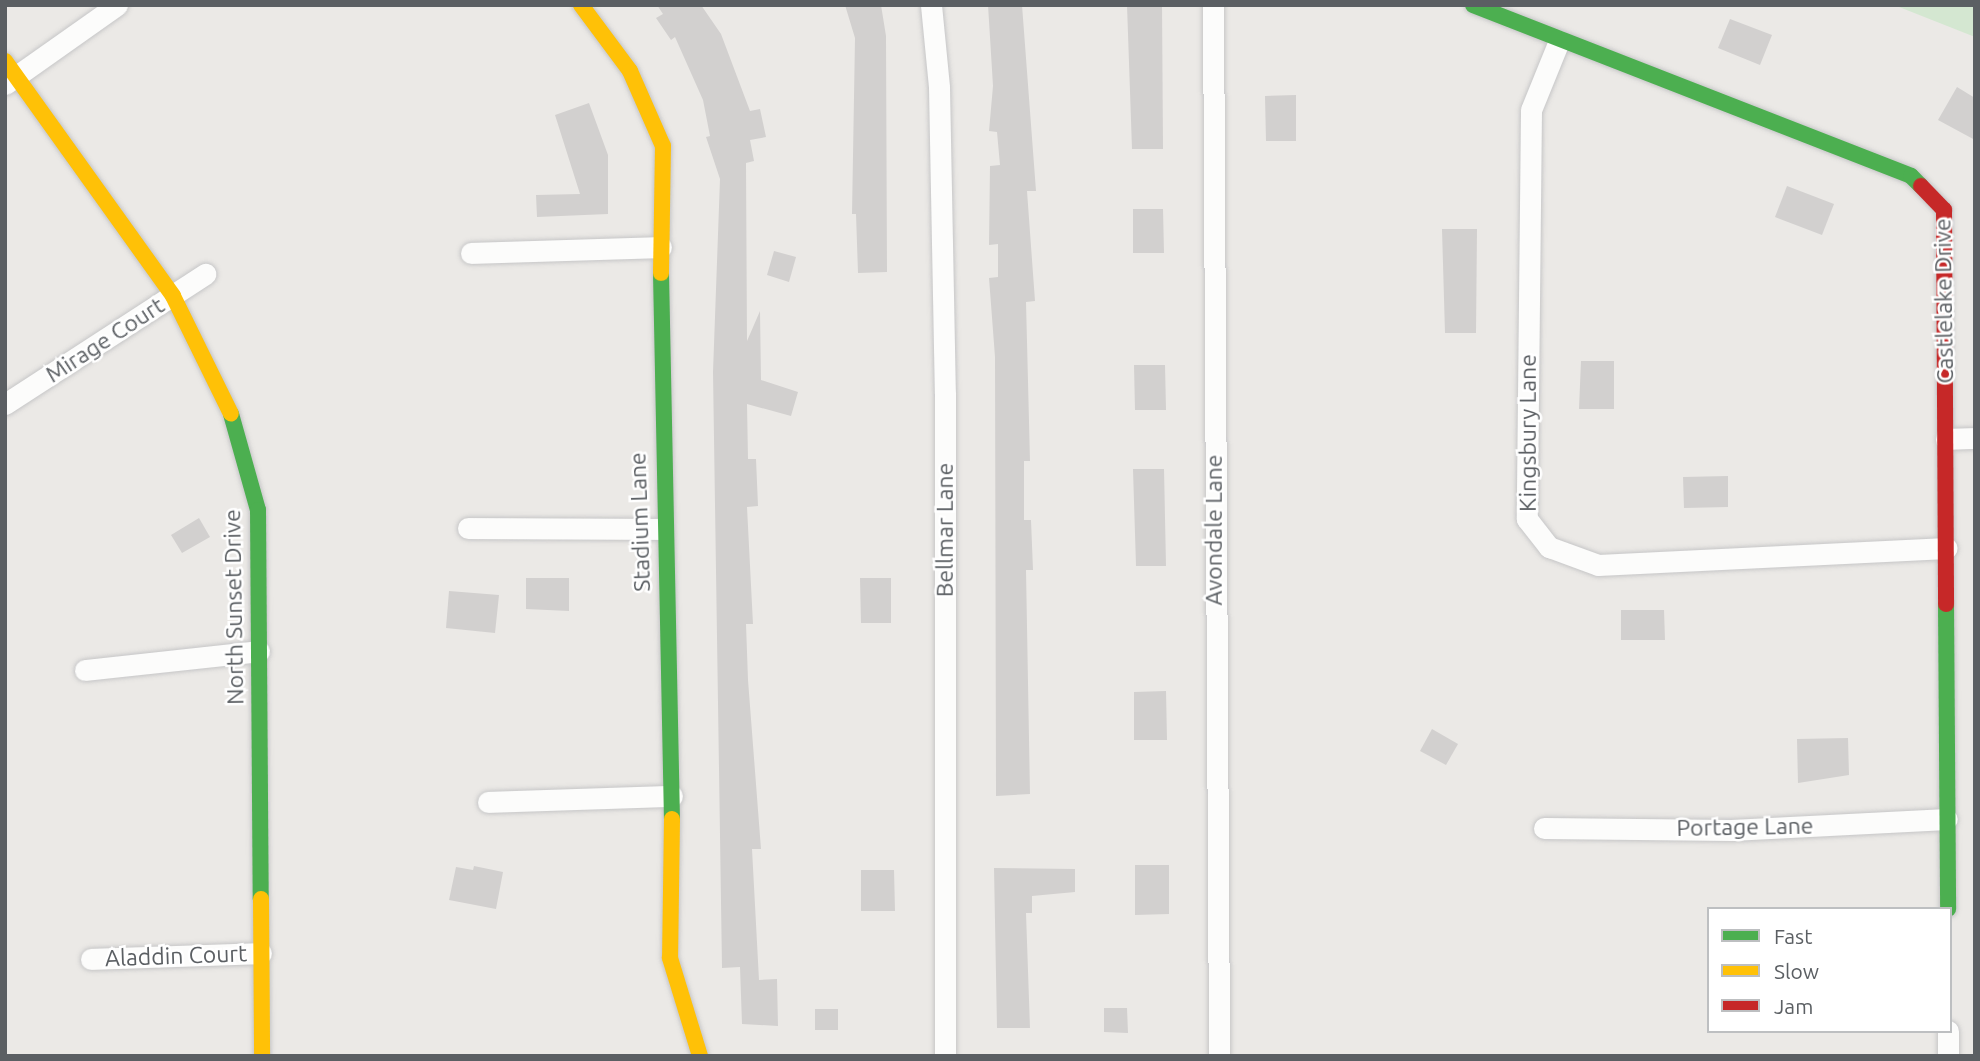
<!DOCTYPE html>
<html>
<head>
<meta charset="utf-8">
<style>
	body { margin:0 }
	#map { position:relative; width:1980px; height:1061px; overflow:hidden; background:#ebe9e6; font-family:Ubuntu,sans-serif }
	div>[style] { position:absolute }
	.green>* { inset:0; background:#d4e7d1 }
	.building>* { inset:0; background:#d2d0cf }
	.roads { filter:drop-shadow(0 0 2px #c6c6c7) drop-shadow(0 0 2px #c6c6c7) }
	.street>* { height:21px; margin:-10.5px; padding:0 10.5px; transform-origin:10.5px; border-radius:10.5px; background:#fcfcfb }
	.fast>* { height:16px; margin:-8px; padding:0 8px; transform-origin:8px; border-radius:8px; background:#4caf50 }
	.slow>* { height:16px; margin:-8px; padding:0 8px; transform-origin:8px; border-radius:8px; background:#ffc107 }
	.jam>* { height:16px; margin:-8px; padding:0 8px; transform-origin:8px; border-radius:8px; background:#c62828 }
	span { translate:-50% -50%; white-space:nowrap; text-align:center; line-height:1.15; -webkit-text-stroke:5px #fff; paint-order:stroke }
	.street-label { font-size:23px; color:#5b5f63 }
	.frame { position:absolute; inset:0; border:7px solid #5b5f63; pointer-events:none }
	.legend { position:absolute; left:1707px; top:907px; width:245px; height:126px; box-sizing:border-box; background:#fff; border:2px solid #bdbfc1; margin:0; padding:9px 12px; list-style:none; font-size:21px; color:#5b5f63 }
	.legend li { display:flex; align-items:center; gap:14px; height:35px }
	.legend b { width:35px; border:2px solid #bdbfc1 }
</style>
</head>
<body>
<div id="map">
	<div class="green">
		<i style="clip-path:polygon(1894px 5px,1975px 5px,1975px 37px)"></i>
	</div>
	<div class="building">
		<i style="clip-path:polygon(657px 5px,701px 5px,721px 34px,750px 111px,760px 109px,766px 137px,750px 140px,754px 161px,746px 163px,747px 341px,760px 311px,761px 380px,798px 392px,791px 416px,747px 404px,748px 459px,756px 459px,758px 506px,747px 507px,753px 624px,746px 624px,748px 680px,761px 849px,752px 849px,759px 980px,777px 979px,778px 1026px,742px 1024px,740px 967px,722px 968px,713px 372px,720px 179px,706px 137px,710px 136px,703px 100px,675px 37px,671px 40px,656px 18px,663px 14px)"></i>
		<i style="clip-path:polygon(845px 5px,881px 5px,886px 36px,887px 272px,858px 273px,856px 214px,852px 214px,855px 38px)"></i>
		<i style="clip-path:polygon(988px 5px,1022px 5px,1036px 191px,1027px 191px,1035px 301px,1026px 302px,1030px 461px,1024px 461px,1024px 520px,1031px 520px,1033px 570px,1026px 570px,1030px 794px,996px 796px,995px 357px,989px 278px,998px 277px,998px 244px,989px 245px,990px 166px,1000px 165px,997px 132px,989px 131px,993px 86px)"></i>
		<i style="clip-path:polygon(1127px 5px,1162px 5px,1163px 149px,1132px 149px)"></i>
		<i style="clip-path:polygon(1730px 19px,1772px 35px,1760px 65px,1718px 48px)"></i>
		<i style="clip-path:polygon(1957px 87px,1975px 98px,1975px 140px,1938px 120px)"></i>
		<i style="clip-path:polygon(1296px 95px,1296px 141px,1266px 141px,1265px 96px)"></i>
		<i style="clip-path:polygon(589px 103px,608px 155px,608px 214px,537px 217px,536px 195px,580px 194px,555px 115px)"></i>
		<i style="clip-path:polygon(1787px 186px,1834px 204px,1822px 235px,1775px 217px)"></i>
		<i style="clip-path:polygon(1133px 209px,1163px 209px,1164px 253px,1133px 253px)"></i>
		<i style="clip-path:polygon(1442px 229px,1477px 229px,1476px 333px,1445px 333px)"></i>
		<i style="clip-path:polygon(774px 251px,796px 257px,789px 282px,767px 275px)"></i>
		<i style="clip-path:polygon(1581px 361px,1614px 361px,1614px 409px,1579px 409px)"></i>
		<i style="clip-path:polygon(1134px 365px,1165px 365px,1166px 410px,1135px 410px)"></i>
		<i style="clip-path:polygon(1133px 469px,1164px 469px,1166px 566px,1136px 566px)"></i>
		<i style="clip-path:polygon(1728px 476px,1728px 507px,1684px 508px,1683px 477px)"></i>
		<i style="clip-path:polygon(199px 518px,210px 537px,182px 553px,171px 535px)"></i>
		<i style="clip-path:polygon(526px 578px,569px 578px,569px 611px,526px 609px)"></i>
		<i style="clip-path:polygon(860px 578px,891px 578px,891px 623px,861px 623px)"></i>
		<i style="clip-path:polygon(449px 591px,499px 595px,495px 633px,446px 628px)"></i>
		<i style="clip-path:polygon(1621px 610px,1664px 610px,1665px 640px,1621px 640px)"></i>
		<i style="clip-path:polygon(1166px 691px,1167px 740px,1134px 740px,1134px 692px)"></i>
		<i style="clip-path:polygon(1432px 729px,1458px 744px,1446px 765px,1420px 751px)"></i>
		<i style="clip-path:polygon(1848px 738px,1849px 775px,1798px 783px,1797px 739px)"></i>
		<i style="clip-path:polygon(1135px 865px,1169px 865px,1169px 914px,1135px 915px)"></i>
		<i style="clip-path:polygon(474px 866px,503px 872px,496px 909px,449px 900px,456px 867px,473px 870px)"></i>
		<i style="clip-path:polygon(994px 868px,1075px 869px,1075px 892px,1032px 896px,1032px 913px,1026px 913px,1030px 1028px,997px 1028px)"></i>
		<i style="clip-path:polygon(861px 870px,894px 870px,895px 911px,861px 911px)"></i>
		<i style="clip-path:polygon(1104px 1008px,1127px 1008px,1128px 1033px,1104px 1032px)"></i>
		<i style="clip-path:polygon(815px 1009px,838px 1009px,838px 1030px,815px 1030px)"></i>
	</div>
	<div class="roads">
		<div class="street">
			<i style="left:931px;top:5px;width:82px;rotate:84.4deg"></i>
			<i style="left:939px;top:87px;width:306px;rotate:88.9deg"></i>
			<i style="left:945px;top:393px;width:663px;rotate:90deg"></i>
			<i style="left:1213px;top:5px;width:1051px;rotate:89.67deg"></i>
			<i style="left:1559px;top:41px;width:74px;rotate:112.1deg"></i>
			<i style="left:1531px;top:110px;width:409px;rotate:90.6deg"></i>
			<i style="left:1527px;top:519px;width:36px;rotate:52deg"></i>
			<i style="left:1549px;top:547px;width:52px;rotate:20.2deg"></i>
			<i style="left:1598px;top:565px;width:349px;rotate:-2.8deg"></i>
			<i style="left:5px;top:84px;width:137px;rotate:-35.2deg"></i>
			<i style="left:471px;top:253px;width:190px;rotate:-1.8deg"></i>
			<i style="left:5px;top:404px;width:239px;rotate:-33deg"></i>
			<i style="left:1946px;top:439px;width:29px;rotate:-2deg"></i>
			<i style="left:468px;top:528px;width:195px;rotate:0.3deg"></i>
			<i style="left:85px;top:670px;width:175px;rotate:-6.2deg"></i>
			<i style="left:488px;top:802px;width:184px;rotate:-1.9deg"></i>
			<i style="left:1544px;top:828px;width:187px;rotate:0.6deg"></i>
			<i style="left:1731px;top:830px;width:216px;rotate:-2.9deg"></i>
			<i style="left:91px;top:959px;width:170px;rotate:-2deg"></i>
			<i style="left:1948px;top:1031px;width:25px;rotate:90deg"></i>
		</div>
		<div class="fast">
			<i style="left:1473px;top:5px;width:470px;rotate:21.3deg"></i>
			<i style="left:1911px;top:176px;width:14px;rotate:45deg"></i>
			<i style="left:661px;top:273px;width:546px;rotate:88.85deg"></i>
			<i style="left:231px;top:414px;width:100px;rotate:74.3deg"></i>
			<i style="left:258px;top:510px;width:389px;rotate:89.6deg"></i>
			<i style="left:1946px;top:604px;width:305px;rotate:89.6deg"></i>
		</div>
		<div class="slow">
			<i style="left:581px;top:5px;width:82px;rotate:53.4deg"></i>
			<i style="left:630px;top:71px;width:82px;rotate:66.3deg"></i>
			<i style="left:663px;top:146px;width:127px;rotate:90.9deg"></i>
			<i style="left:5px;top:61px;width:289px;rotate:54.4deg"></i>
			<i style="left:173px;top:296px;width:131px;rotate:63.8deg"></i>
			<i style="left:672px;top:819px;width:139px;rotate:90.8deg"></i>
			<i style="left:670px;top:958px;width:102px;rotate:73deg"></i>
			<i style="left:261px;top:899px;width:157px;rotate:89.6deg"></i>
		</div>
		<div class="jam">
			<i style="left:1921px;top:186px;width:33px;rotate:46deg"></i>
			<i style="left:1944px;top:210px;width:394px;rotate:89.7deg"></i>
		</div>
	</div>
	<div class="street-label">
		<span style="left:1944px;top:301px;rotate:-91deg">Castlelake Drive</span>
		<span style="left:105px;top:340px;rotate:-33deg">Mirage Court</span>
		<span style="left:1528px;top:433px;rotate:-90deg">Kingsbury Lane</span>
		<span style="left:640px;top:522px;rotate:-92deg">Stadium Lane</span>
		<span style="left:945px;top:530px;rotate:-90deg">Bellmar Lane</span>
		<span style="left:1214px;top:530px;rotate:-90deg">Avondale Lane</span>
		<span style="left:234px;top:607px;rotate:-91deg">North Sunset Drive</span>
		<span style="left:1745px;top:827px;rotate:-1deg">Portage Lane</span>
		<span style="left:176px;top:956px;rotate:-2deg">Aladdin Court</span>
	</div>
	<div class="frame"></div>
	<ul class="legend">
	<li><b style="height:9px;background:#4caf50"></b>Fast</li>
	<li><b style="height:9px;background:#ffc107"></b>Slow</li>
	<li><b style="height:9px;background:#c62828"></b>Jam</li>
	</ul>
</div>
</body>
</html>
